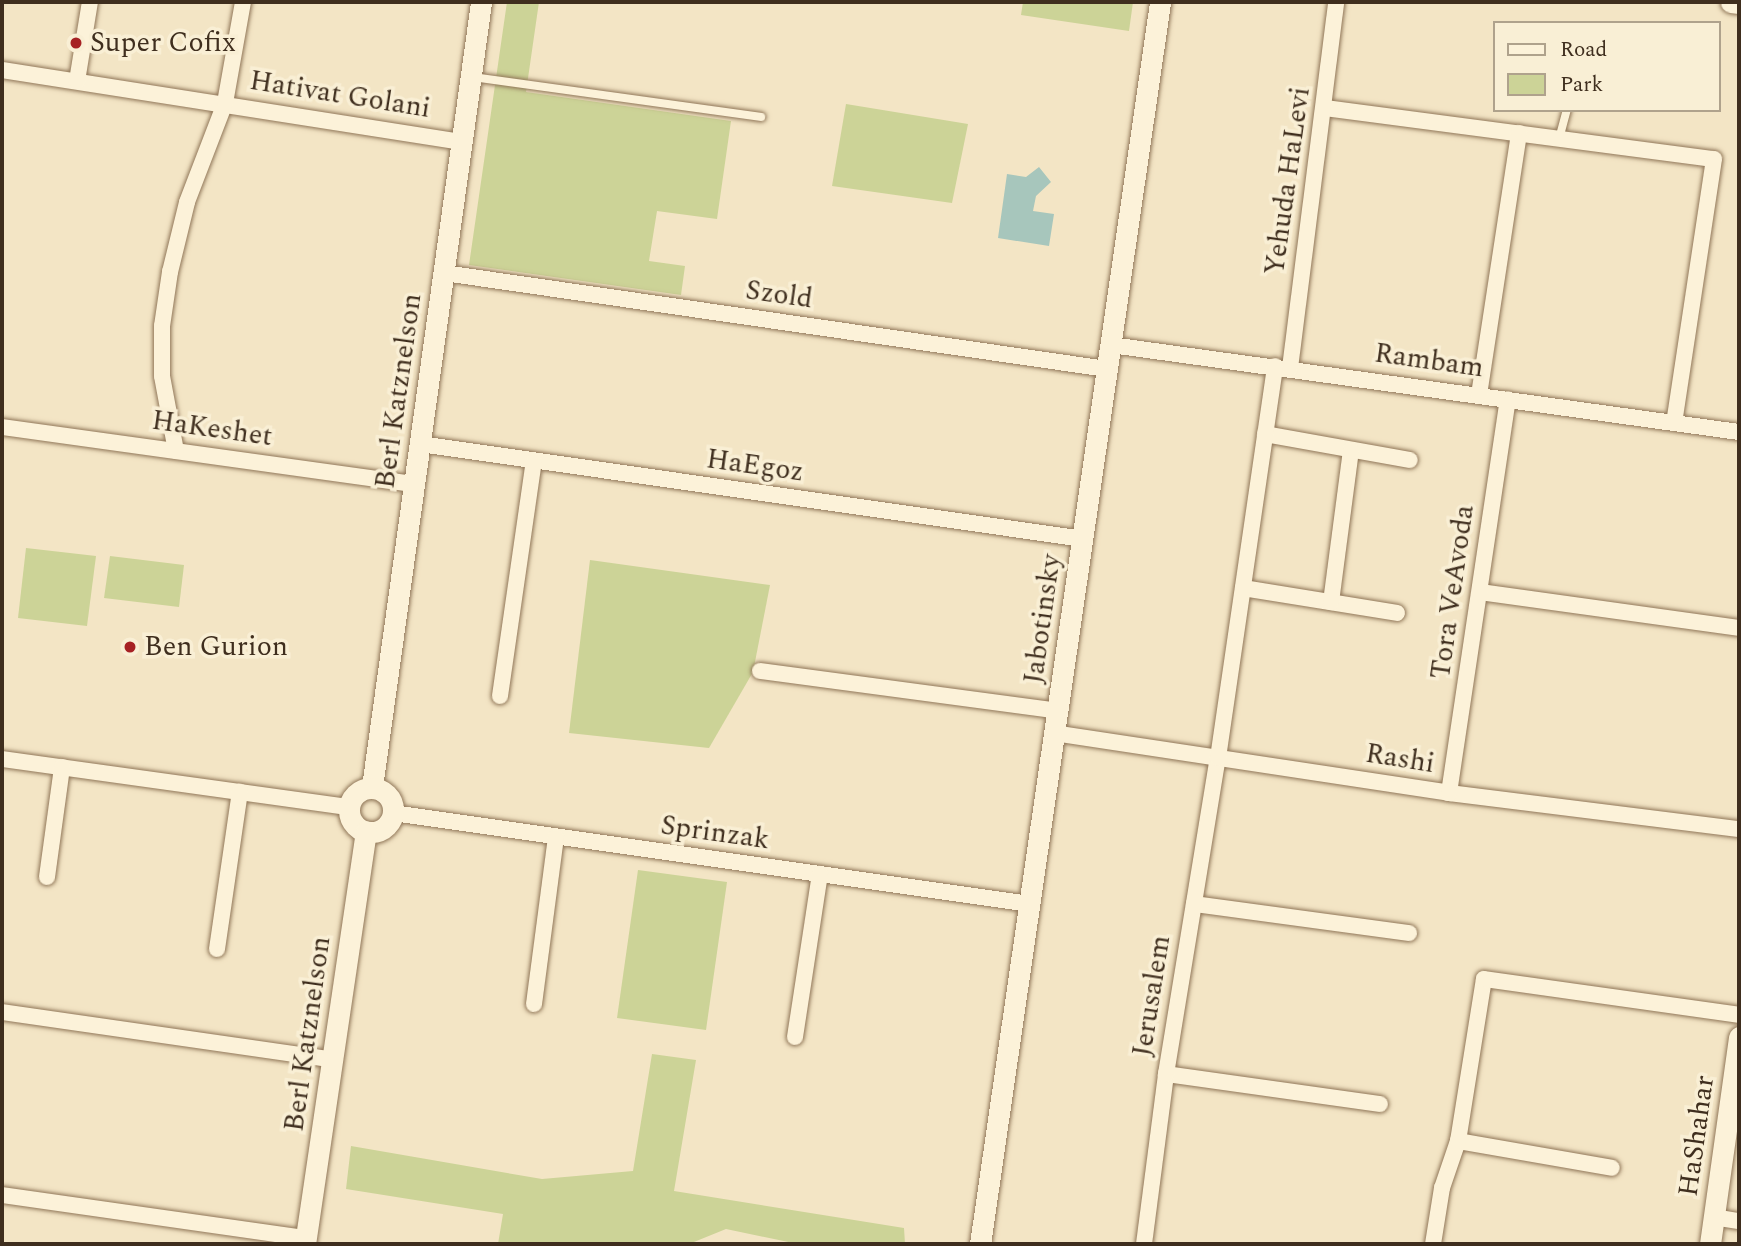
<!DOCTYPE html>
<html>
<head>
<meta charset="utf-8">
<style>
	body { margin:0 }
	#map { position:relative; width:1741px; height:1246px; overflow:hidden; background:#f3e5c5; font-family:Spectral,serif }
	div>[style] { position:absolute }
	.green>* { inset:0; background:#ccd397 }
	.water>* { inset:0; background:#a7c6bc }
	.roads { filter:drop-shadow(0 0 2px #907658) drop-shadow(0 0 2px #907658) }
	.lane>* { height:8px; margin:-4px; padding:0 4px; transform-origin:4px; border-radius:4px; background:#fcf2d9 }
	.street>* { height:16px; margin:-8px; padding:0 8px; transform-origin:8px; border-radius:8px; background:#fcf2d9 }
	.secondary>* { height:21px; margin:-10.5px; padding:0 10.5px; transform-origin:10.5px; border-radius:10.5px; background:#fcf2d9 }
	.secondary>.ring { margin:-10.5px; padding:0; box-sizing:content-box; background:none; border:21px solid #fcf2d9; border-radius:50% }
	.dots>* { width:19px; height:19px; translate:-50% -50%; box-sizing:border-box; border:4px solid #f9efd5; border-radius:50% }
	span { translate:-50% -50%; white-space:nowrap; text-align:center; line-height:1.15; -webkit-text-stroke:7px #f9efd5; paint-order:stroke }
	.poi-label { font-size:28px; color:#3f2e1e }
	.left { translate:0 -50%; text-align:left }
	.street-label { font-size:28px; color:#3f2e1e }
	.frame { position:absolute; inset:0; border:4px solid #3f2e1e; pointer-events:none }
	.legend { position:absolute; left:1493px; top:21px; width:228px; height:91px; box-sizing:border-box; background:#f9efd5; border:2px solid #afa28c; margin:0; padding:9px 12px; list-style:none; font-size:21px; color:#3f2e1e }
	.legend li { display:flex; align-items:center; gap:14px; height:35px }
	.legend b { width:35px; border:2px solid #afa28c }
</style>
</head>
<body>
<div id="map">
	<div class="green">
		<i style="clip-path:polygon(507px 2px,539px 2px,526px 92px,731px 121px,717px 219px,657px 211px,649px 261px,685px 266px,681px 295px,469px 265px)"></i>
		<i style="clip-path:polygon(1023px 2px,1133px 2px,1129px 31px,1021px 15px)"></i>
		<i style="clip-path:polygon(846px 104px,968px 124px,952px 203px,832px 186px)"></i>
		<i style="clip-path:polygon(26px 548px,96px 556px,87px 626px,18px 618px)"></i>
		<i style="clip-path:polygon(110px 556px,184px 565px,179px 607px,104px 598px)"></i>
		<i style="clip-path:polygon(590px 560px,770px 585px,753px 672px,709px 748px,569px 733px)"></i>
		<i style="clip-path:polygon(638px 870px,727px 882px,706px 1030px,617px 1018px)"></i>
		<i style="clip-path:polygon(652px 1054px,696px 1060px,674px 1191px,904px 1228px,905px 1244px,798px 1244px,726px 1229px,689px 1244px,498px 1244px,503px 1214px,346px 1189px,351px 1146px,542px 1179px,633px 1171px)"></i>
	</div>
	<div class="water">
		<i style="clip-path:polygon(1039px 167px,1051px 182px,1036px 196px,1033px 211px,1054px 214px,1049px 246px,998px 238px,1007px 174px,1026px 177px)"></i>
	</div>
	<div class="roads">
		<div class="lane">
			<i style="left:473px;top:77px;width:291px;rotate:7.9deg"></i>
			<i style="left:1559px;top:139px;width:30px;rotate:-75deg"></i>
		</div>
		<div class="street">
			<i style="left:2px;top:70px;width:466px;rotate:8.9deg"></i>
			<i style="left:77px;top:81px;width:80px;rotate:-80.7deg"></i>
			<i style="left:1325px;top:108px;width:392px;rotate:7.5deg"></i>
			<i style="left:1714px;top:159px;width:266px;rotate:98.6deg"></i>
			<i style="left:444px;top:273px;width:670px;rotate:8.24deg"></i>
			<i style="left:1111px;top:345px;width:634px;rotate:7.89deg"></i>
			<i style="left:1290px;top:368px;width:369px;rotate:-82.8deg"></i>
			<i style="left:1479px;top:395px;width:265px;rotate:-81.3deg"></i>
			<i style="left:2px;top:427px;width:416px;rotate:7.9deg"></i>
			<i style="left:1265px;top:434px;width:147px;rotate:10.2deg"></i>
			<i style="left:420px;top:444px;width:670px;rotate:8.15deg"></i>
			<i style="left:176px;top:451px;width:76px;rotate:-100.6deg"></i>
			<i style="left:162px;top:376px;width:50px;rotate:-90deg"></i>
			<i style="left:162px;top:326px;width:55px;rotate:-81.6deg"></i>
			<i style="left:170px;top:272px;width:72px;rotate:-76.3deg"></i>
			<i style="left:187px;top:202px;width:106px;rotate:-69deg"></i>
			<i style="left:225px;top:103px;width:103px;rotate:-79.9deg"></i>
			<i style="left:1243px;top:588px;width:156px;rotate:9.2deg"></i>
			<i style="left:1480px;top:592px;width:261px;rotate:7.9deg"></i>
			<i style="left:1331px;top:602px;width:153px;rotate:-82.5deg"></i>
			<i style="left:760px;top:671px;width:301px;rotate:7.6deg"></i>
			<i style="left:500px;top:696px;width:237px;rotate:-81.8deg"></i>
			<i style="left:1054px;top:733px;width:400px;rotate:8.6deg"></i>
			<i style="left:1449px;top:793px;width:292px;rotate:7.1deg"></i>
			<i style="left:2px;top:759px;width:350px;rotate:7.9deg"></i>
			<i style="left:1449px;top:793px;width:398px;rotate:-81.5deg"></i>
			<i style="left:393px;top:813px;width:643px;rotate:8.13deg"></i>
			<i style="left:47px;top:877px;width:111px;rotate:-82.2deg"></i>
			<i style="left:1194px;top:904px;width:217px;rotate:7.7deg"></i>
			<i style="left:217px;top:949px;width:159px;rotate:-81.7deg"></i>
			<i style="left:534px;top:1004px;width:168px;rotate:-82.5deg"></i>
			<i style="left:2px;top:1012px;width:335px;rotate:8.2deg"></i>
			<i style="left:795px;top:1037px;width:165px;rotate:-81.3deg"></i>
			<i style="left:1166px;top:1074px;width:216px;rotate:8deg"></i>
			<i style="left:1458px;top:1141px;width:156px;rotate:9.9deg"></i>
			<i style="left:2px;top:1195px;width:306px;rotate:8.1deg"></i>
			<i style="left:1713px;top:1217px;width:26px;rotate:9deg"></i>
			<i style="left:1144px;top:1244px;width:171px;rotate:-82.6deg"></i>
			<i style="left:1166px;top:1074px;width:320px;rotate:-80.7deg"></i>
			<i style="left:1218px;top:758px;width:396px;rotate:-81.7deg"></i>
			<i style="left:1433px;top:1244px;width:57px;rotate:-80.9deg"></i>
			<i style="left:1442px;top:1188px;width:50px;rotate:-71.2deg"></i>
			<i style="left:1458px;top:1141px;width:164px;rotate:-80.9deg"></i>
			<i style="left:1484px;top:979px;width:258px;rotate:8deg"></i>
		</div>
		<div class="secondary">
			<i style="left:1731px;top:2px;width:8px;rotate:7deg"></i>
			<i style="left:372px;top:787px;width:793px;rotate:-82.09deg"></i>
			<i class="ring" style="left:349px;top:788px;width:23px;height:23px"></i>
			<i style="left:305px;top:1244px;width:417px;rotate:-81.6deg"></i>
			<i style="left:980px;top:1244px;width:1255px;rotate:-81.75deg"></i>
			<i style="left:1710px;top:1244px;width:209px;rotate:-82deg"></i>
		</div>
	</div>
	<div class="dots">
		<i style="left:76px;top:43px;background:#a62123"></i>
		<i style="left:130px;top:647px;background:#a62123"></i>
	</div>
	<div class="poi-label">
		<span class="left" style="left:90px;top:43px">Super Cofix</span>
		<span class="left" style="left:144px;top:647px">Ben Gurion</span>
	</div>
	<div class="street-label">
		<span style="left:340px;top:95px;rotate:9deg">Hativat Golani</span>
		<span style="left:1288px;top:181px;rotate:-82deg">Yehuda HaLevi</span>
		<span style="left:779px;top:295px;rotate:8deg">Szold</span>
		<span style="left:1429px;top:361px;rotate:8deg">Rambam</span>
		<span style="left:399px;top:391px;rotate:-82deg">Berl Katznelson</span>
		<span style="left:212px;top:429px;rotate:8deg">HaKeshet</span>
		<span style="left:755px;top:466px;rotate:8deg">HaEgoz</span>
		<span style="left:1453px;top:592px;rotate:-82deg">Tora VeAvoda</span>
		<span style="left:1043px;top:619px;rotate:-82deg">Jabotinsky</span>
		<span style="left:1400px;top:759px;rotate:9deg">Rashi</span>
		<span style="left:715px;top:833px;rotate:8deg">Sprinzak</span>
		<span style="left:1152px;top:996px;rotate:-81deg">Jerusalem</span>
		<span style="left:308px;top:1034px;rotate:-82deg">Berl Katznelson</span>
		<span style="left:1697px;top:1136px;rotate:-82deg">HaShahar</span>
	</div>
	<div class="frame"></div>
	<ul class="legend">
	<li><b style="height:9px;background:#fcf2d9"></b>Road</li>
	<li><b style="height:19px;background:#ccd397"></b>Park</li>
	</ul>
</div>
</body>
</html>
